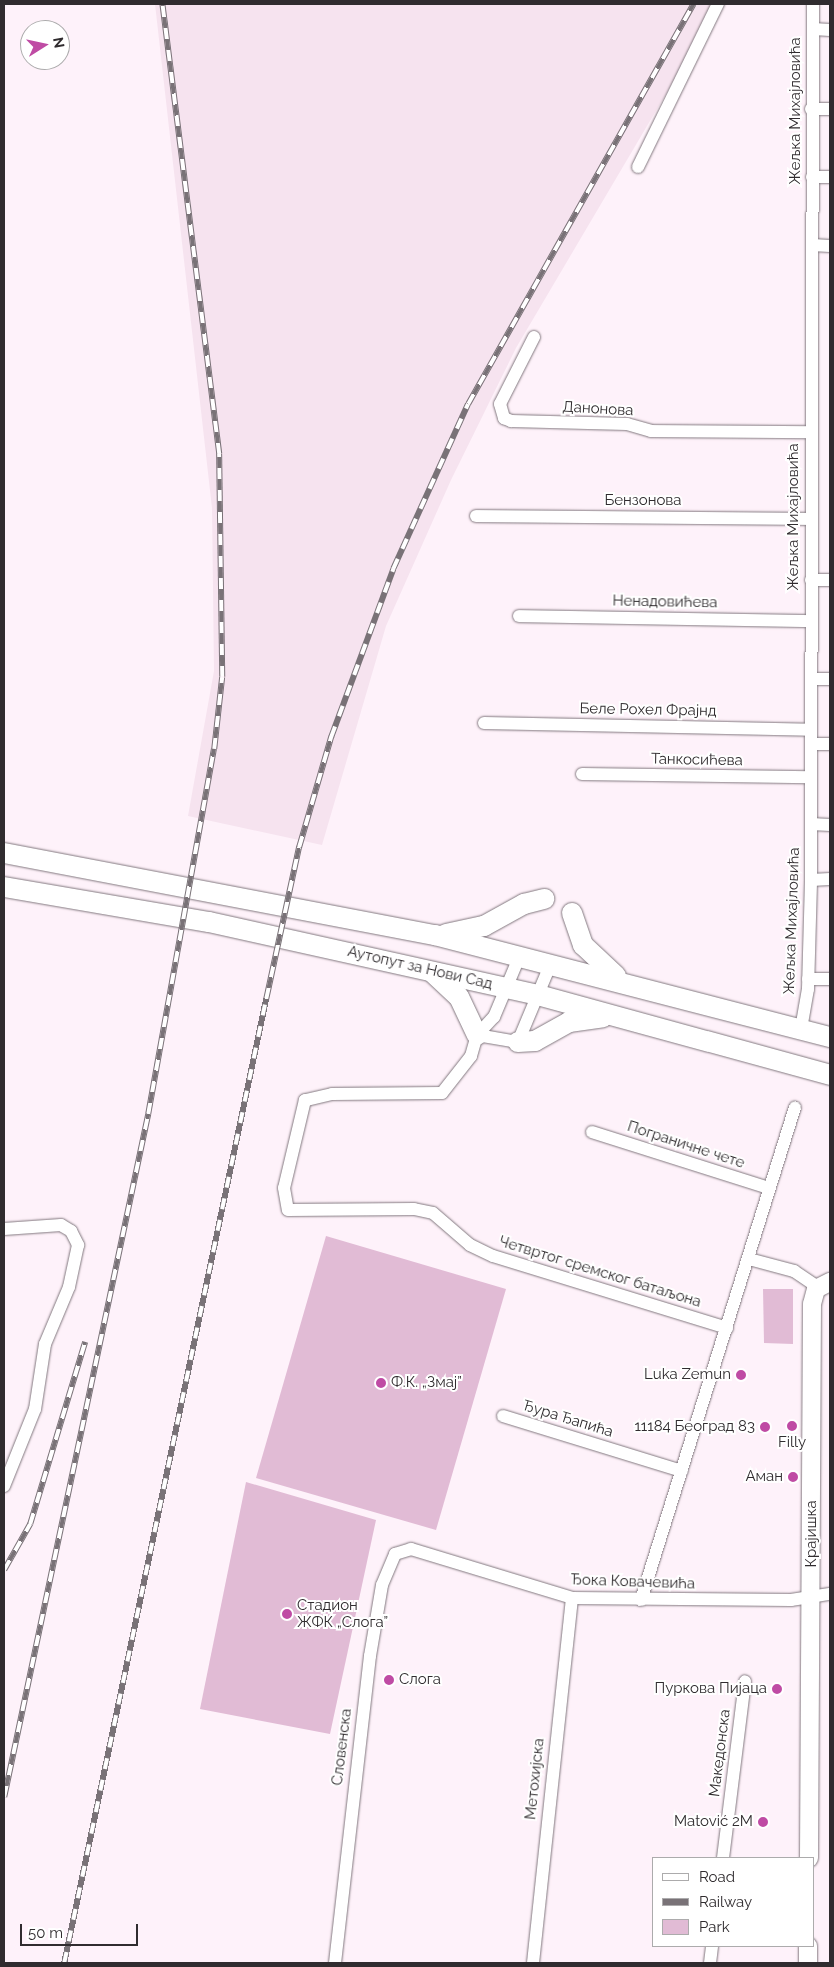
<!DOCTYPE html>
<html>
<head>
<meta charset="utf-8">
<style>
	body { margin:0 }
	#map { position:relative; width:834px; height:1967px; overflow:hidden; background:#fef2fa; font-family:Raleway,sans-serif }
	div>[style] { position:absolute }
	.built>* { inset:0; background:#f6e3ef }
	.green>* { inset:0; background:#e1bbd5 }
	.roads { filter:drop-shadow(0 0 1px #82787f) drop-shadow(0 0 1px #82787f) }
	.street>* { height:12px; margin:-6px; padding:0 6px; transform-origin:6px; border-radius:6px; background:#fff }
	.secondary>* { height:18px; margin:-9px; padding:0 9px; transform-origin:9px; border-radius:9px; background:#fff }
	.primary>* { height:20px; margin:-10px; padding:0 10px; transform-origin:10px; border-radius:10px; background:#fff }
	.rail>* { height:5.5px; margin-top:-2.75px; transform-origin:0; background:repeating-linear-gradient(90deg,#fff 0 11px,#797277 0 22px); box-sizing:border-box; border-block:1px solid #797277 }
	.dots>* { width:14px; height:14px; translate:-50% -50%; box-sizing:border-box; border:2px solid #fff; border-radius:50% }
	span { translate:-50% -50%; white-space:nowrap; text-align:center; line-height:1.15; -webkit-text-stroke:4px #fff; paint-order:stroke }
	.street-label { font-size:15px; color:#302c2f }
	.poi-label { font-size:15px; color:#302c2f }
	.right { translate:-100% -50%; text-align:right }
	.left { translate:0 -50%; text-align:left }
	.frame { position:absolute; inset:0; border:5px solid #302c2f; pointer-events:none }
	.legend { position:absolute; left:652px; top:1857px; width:162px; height:90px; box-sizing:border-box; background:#fff; border:1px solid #acabac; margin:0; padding:6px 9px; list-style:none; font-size:15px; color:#302c2f }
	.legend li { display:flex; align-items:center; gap:10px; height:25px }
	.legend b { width:25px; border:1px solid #acabac }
	.north { position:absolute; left:20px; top:20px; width:50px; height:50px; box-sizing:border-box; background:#fff; border:1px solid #acabac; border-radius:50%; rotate:80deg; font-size:14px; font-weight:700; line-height:20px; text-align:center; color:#302c2f }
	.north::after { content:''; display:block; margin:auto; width:18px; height:22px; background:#bf4ba4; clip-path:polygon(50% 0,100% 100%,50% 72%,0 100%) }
	.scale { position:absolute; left:20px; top:1924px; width:118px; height:22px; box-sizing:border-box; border:2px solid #302c2f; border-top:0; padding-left:6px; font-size:15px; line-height:18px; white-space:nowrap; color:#302c2f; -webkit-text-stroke:4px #fff; paint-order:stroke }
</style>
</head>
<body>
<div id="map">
	<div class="built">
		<i style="clip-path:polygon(155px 4px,719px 4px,516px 348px,451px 480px,386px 626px,322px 845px,188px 816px,214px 671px,212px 508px)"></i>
	</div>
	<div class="green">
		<i style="clip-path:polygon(326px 1236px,506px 1289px,436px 1530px,256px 1478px)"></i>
		<i style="clip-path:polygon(763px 1289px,793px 1289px,793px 1344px,764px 1343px)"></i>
		<i style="clip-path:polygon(246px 1482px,376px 1520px,330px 1734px,200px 1709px)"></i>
	</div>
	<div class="roads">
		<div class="street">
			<i style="left:813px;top:29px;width:17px;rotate:3deg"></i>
			<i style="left:811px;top:109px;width:19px"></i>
			<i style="left:638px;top:167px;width:182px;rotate:-63.9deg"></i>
			<i style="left:812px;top:177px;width:18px"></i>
			<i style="left:812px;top:245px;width:18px;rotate:3deg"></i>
			<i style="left:534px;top:337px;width:75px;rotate:116.9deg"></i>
			<i style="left:500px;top:404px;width:15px;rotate:74deg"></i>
			<i style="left:504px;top:418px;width:8px;rotate:23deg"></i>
			<i style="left:511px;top:421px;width:116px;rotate:1.5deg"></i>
			<i style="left:627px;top:424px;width:25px;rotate:16deg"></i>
			<i style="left:651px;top:431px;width:159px;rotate:0.4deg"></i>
			<i style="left:476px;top:516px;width:334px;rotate:0.5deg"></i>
			<i style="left:811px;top:580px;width:19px"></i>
			<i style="left:519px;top:616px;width:292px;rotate:1deg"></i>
			<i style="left:811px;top:679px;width:19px"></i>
			<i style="left:484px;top:723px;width:327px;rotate:1.2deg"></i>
			<i style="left:811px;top:744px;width:19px"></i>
			<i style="left:582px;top:774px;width:229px;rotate:0.8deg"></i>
			<i style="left:811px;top:824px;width:19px;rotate:3deg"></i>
			<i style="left:811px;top:880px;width:19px;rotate:-3deg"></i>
			<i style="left:808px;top:979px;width:22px"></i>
			<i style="left:801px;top:1029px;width:41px;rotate:-80.1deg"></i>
			<i style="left:808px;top:989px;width:109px;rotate:-88.4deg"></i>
			<i style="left:811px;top:880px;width:876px;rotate:-89.87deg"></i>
			<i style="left:477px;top:1035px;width:22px;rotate:106deg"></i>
			<i style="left:471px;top:1056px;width:47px;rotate:128.1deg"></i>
			<i style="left:442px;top:1093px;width:110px;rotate:179.5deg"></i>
			<i style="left:332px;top:1094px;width:28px;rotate:167deg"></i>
			<i style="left:305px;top:1100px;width:90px;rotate:103.4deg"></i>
			<i style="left:284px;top:1188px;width:22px;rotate:80deg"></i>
			<i style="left:288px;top:1210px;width:126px;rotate:-0.5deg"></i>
			<i style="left:414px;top:1209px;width:19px;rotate:12deg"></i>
			<i style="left:433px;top:1213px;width:49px;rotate:40.9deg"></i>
			<i style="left:470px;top:1245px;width:25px;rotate:26deg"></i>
			<i style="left:493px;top:1256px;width:245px;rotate:17.1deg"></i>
			<i style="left:477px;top:1035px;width:42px;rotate:9.7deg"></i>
			<i style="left:518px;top:1042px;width:86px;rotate:-67.3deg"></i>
			<i style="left:477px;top:1035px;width:25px;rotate:-47deg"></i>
			<i style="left:494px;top:1017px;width:67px;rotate:-67.2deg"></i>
			<i style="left:592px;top:1132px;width:186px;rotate:17.6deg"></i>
			<i style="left:4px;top:1229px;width:57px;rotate:-4deg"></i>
			<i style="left:61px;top:1225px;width:12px;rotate:31deg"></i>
			<i style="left:71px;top:1231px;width:16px;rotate:63deg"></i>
			<i style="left:78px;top:1245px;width:43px;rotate:102.1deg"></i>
			<i style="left:69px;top:1287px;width:62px;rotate:112.8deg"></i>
			<i style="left:45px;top:1344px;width:66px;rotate:98.7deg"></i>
			<i style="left:35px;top:1409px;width:83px;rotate:111.9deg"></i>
			<i style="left:749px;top:1259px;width:47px;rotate:14.9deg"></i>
			<i style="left:794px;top:1271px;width:29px;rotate:34deg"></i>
			<i style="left:503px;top:1416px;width:187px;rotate:17.1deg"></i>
			<i style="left:641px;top:1600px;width:516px;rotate:-72.65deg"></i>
			<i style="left:723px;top:1858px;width:178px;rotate:-82.9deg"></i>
			<i style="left:335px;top:1963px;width:309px;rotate:-83.5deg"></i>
			<i style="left:370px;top:1656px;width:72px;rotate:-80.4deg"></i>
			<i style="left:382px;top:1585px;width:34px;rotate:-67deg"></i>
			<i style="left:395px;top:1554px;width:17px;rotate:-17deg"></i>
			<i style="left:411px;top:1549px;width:168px;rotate:16.9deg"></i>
			<i style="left:572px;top:1598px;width:219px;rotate:0.5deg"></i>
			<i style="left:791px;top:1600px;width:39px;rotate:-9deg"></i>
			<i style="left:533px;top:1963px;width:367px;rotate:-83.9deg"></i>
			<i style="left:710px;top:1963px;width:17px;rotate:-83deg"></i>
		</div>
		<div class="secondary">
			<i style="left:809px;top:1858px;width:554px;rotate:-89.69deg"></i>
			<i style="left:812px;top:1304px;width:16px;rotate:-75deg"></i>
			<i style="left:816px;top:1289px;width:16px;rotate:-27deg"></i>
			<i style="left:808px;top:1963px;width:17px;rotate:-90deg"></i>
		</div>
		<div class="primary">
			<i style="left:4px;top:853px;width:439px;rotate:10.8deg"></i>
			<i style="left:435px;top:935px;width:408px;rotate:14.5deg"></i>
			<i style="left:4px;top:887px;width:208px;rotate:9.7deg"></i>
			<i style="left:209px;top:922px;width:337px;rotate:12.5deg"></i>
			<i style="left:538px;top:995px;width:303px;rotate:15.3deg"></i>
			<i style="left:572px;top:913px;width:34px;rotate:71deg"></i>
			<i style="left:583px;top:945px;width:45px;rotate:43.2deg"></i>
			<i style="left:446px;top:934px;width:39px;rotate:-12deg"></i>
			<i style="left:484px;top:926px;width:46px;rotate:-28.8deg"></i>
			<i style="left:524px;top:904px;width:21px;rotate:-14deg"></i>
			<i style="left:433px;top:973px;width:35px;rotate:43deg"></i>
			<i style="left:459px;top:997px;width:42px;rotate:64.7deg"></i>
			<i style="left:518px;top:1042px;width:17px;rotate:-3deg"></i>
			<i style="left:535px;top:1041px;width:39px;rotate:-29deg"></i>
			<i style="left:569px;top:1022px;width:34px;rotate:-8deg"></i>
		</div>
	</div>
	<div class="rail">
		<i style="left:4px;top:1570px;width:53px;rotate:-60.5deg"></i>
		<i style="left:30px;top:1524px;width:190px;rotate:-73.2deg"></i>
		<i style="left:4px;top:1797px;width:698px;rotate:-78.09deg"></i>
		<i style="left:148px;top:1114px;width:371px;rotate:-79.8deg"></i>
		<i style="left:214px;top:749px;width:72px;rotate:-83.7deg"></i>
		<i style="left:222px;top:677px;width:223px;rotate:-90.8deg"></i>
		<i style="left:219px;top:454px;width:454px;rotate:-97.2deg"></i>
		<i style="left:64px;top:1963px;width:985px;rotate:-78.17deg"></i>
		<i style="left:266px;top:999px;width:156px;rotate:-77.8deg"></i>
		<i style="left:299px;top:847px;width:115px;rotate:-73.8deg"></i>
		<i style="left:331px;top:737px;width:179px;rotate:-69.7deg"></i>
		<i style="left:393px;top:569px;width:181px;rotate:-65.6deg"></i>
		<i style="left:468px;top:404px;width:459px;rotate:-60.6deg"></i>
	</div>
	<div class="dots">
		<i style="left:741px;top:1375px;background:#bf4ba4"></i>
		<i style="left:381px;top:1383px;background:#bf4ba4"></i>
		<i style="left:792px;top:1426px;background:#bf4ba4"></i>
		<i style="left:765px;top:1427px;background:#bf4ba4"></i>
		<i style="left:793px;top:1477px;background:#bf4ba4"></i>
		<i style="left:287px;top:1614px;background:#bf4ba4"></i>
		<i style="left:389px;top:1680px;background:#bf4ba4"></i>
		<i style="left:777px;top:1689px;background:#bf4ba4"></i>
		<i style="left:763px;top:1822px;background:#bf4ba4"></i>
	</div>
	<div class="street-label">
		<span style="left:796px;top:111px;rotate:-90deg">Жељка Михајловића</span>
		<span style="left:598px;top:409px;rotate:3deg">Данонова</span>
		<span style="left:643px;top:501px">Бензонова</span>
		<span style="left:794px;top:517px;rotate:-90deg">Жељка Михајловића</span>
		<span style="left:665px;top:602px;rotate:1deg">Ненадовићева</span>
		<span style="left:648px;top:710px;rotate:1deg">Беле Рохел Фрајнд</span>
		<span style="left:697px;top:760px;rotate:1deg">Танкосићева</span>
		<span style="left:792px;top:921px;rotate:-88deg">Жељка Михајловића</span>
		<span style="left:420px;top:968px;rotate:13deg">Аутопут за Нови Сад</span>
		<span style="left:686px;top:1145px;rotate:18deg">Пограничне чете</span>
		<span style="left:600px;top:1272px;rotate:17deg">Четвртог сремског батаљона</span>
		<span style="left:568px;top:1419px;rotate:17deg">Ђура Ђапића</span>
		<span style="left:812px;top:1534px;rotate:-90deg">Крајишка</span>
		<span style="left:633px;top:1582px;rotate:2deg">Ђока Ковачевића</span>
		<span style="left:342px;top:1747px;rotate:-83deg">Словенска</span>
		<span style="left:720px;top:1753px;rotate:-83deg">Македонска</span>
		<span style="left:535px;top:1779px;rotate:-84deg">Метохијска</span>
	</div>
	<div class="poi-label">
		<span class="right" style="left:731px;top:1375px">Luka Zemun</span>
		<span class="left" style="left:391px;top:1383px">Ф.К. „Змај”</span>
		<span class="right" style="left:755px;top:1427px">11184 Београд 83</span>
		<span style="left:792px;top:1443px">Filly</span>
		<span class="right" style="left:783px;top:1477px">Аман</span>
		<span class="left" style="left:297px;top:1614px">Стадион<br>ЖФК „Слога”</span>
		<span class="left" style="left:399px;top:1680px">Слога</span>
		<span class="right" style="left:767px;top:1689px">Пуркова Пијаца</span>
		<span class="right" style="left:753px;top:1822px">Matović 2M</span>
	</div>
	<div class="frame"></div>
	<ul class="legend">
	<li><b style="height:6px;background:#fff"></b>Road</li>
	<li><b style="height:6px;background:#797277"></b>Railway</li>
	<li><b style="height:14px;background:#e1bbd5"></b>Park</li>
	</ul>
	<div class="north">N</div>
	<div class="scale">50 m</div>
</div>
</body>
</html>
